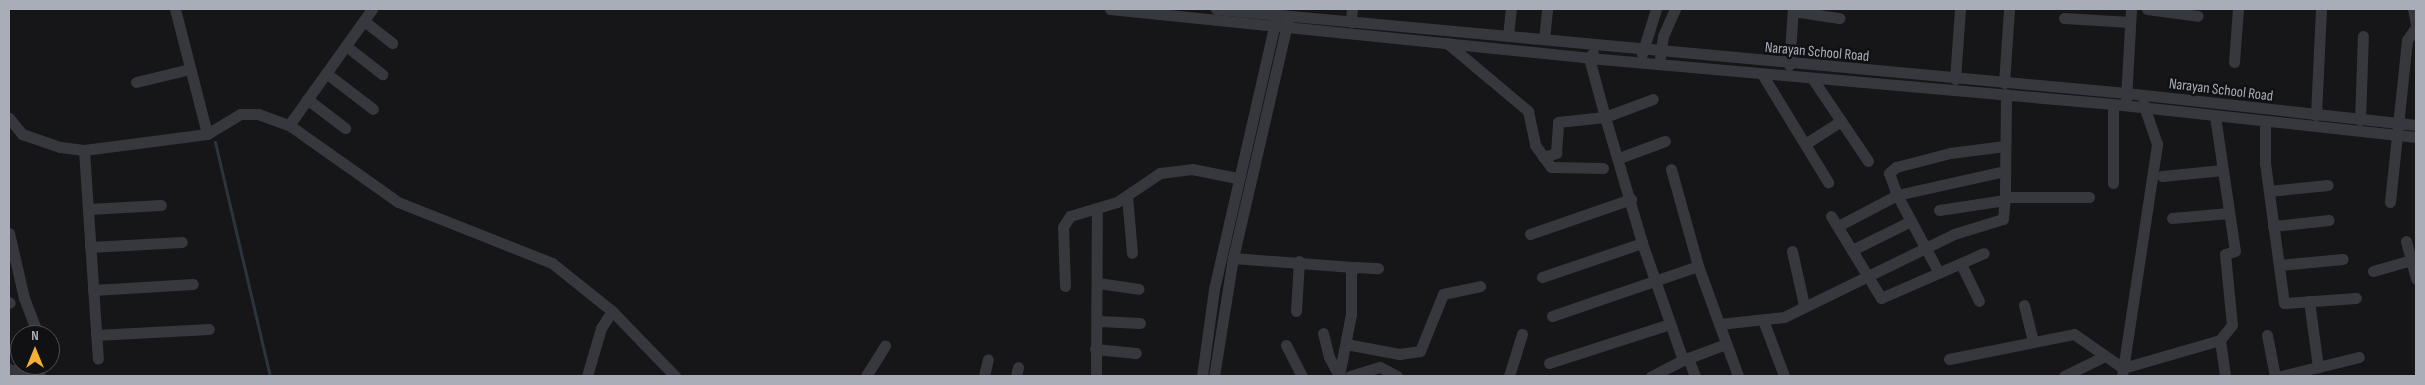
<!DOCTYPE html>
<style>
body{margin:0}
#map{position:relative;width:2425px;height:385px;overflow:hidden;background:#161618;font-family:"Sofia Sans Condensed",sans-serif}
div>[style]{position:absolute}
.stream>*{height:3px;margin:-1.5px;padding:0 1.5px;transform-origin:1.5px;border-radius:1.5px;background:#2c353c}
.minor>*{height:11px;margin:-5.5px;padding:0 5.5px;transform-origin:5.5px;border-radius:5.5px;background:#37383d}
span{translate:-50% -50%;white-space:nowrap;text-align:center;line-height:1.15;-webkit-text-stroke:5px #111113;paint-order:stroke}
.street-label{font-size:15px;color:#a8adb8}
.frame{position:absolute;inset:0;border:10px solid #a8adb8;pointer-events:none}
.north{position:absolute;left:10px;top:325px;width:50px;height:50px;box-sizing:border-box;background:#111113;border:1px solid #4d4f55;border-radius:50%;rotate:0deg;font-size:14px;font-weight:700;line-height:20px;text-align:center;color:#a8adb8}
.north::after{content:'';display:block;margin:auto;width:18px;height:22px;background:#f2b134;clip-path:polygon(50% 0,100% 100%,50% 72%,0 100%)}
</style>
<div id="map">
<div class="stream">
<i style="left:215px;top:142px;width:240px;rotate:76.8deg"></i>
</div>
<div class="minor">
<i style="left:175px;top:9px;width:129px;rotate:75.6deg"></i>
<i style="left:1110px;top:9px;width:481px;rotate:5.8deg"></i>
<i style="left:1589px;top:58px;width:526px;rotate:5.02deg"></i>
<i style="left:2113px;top:104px;width:305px;rotate:6.2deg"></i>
<i style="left:1216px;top:9px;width:914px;rotate:5.27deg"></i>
<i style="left:2126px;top:93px;width:292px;rotate:6.3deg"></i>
<i style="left:2147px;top:9px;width:51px;rotate:7.8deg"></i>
<i style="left:2413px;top:9px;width:16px;rotate:79deg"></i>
<i style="left:1793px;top:11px;width:47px;rotate:8.7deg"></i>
<i style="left:2064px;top:18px;width:66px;rotate:3.5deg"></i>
<i style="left:364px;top:21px;width:36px;rotate:38deg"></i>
<i style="left:1351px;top:22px;width:13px;rotate:-86deg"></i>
<i style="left:1508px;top:36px;width:27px;rotate:-84deg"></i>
<i style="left:1544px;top:39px;width:30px;rotate:-84deg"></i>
<i style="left:1447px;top:43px;width:106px;rotate:40deg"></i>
<i style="left:1528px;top:111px;width:35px;rotate:78deg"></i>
<i style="left:1535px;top:145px;width:27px;rotate:54deg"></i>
<i style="left:1551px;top:167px;width:52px;rotate:1.1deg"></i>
<i style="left:346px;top:46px;width:46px;rotate:37.9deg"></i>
<i style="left:1593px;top:53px;width:6px;rotate:129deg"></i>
<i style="left:1589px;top:58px;width:61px;rotate:74.8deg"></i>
<i style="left:1605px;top:117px;width:131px;rotate:73.6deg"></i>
<i style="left:1642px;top:243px;width:124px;rotate:70.7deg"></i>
<i style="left:1683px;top:360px;width:36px;rotate:153deg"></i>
<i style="left:1642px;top:54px;width:47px;rotate:-72.7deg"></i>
<i style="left:1660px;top:57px;width:21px;rotate:-82deg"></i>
<i style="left:1663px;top:36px;width:30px;rotate:-66deg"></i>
<i style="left:2234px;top:62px;width:53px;rotate:-85.7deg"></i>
<i style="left:1789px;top:65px;width:56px;rotate:-85.9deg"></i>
<i style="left:326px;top:73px;width:59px;rotate:37.5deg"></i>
<i style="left:1762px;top:74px;width:127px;rotate:58.6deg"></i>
<i style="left:1812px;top:78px;width:100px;rotate:56deg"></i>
<i style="left:1955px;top:79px;width:70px;rotate:-85.9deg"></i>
<i style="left:136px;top:82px;width:56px;rotate:-13.5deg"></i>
<i style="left:2004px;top:83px;width:74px;rotate:-86.1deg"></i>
<i style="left:2006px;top:94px;width:103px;rotate:90.6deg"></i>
<i style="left:2005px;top:197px;width:84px"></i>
<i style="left:307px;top:99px;width:48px;rotate:37.3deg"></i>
<i style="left:2126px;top:99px;width:90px;rotate:-86.8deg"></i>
<i style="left:2113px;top:104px;width:79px;rotate:90deg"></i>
<i style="left:2316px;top:115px;width:106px;rotate:-87.3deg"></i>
<i style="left:2215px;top:116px;width:136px;rotate:81.6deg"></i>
<i style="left:2235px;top:251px;width:10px;rotate:163deg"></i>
<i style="left:2225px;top:254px;width:71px;rotate:84.4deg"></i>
<i style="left:2232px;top:325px;width:19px;rotate:129deg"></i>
<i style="left:9px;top:118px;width:21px;rotate:51deg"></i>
<i style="left:22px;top:134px;width:40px;rotate:18.9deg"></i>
<i style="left:60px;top:147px;width:24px;rotate:7deg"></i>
<i style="left:84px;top:150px;width:124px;rotate:-7.4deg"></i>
<i style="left:207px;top:134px;width:39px;rotate:-31deg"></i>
<i style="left:240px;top:114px;width:18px"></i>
<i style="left:258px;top:114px;width:33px;rotate:20deg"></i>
<i style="left:289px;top:125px;width:133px;rotate:35.2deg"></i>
<i style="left:398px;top:202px;width:166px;rotate:21.6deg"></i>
<i style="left:552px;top:263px;width:77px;rotate:38.7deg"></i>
<i style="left:612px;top:311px;width:91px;rotate:45.9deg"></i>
<i style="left:2360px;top:120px;width:84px;rotate:-88deg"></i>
<i style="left:2265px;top:122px;width:41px;rotate:90deg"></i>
<i style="left:2265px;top:163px;width:141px;rotate:82.3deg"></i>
<i style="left:2284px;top:303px;width:72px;rotate:-4deg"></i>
<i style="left:289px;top:125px;width:143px;rotate:-54.4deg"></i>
<i style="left:1805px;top:144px;width:43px;rotate:-32.6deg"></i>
<i style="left:84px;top:150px;width:209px;rotate:86.2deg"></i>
<i style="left:1543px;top:157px;width:14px;rotate:-17deg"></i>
<i style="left:1556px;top:153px;width:31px;rotate:-86deg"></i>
<i style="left:1558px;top:122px;width:47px;rotate:-6.1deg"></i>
<i style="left:1605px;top:117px;width:51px;rotate:-20.6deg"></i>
<i style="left:1619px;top:158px;width:49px;rotate:-20.3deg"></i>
<i style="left:1671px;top:169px;width:101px;rotate:74.4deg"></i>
<i style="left:1698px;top:266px;width:117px;rotate:70deg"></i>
<i style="left:2162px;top:176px;width:61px;rotate:-5.6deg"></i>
<i style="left:2269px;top:191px;width:59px;rotate:-5.8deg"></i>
<i style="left:1127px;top:196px;width:57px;rotate:85deg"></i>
<i style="left:2390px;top:202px;width:163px;rotate:-84deg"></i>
<i style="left:2407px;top:40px;width:16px;rotate:-55deg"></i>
<i style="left:88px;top:209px;width:73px;rotate:-3.1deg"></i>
<i style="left:1939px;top:210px;width:67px;rotate:-8.6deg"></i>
<i style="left:1831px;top:216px;width:96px;rotate:58.6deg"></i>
<i style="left:1881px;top:298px;width:112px;rotate:-23.6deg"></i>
<i style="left:2172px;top:218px;width:57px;rotate:-5deg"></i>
<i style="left:1838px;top:226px;width:67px;rotate:-27.7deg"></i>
<i style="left:1897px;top:195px;width:111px;rotate:-12.5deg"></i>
<i style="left:2273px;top:226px;width:56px;rotate:-6.1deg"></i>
<i style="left:9px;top:233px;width:67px;rotate:77deg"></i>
<i style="left:24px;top:298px;width:40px;rotate:69deg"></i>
<i style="left:1530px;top:234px;width:107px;rotate:-19.1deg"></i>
<i style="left:2406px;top:241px;width:39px;rotate:75deg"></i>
<i style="left:90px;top:247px;width:92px;rotate:-3.1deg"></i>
<i style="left:1852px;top:250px;width:66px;rotate:-26.2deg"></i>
<i style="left:1792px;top:251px;width:55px;rotate:77.5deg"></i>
<i style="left:1233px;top:258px;width:120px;rotate:4.3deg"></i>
<i style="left:1961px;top:264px;width:41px;rotate:64.1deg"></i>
<i style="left:2279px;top:265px;width:64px;rotate:-5.4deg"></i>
<i style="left:2373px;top:271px;width:40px;rotate:-16deg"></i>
<i style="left:1939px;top:273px;width:89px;rotate:-118.3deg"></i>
<i style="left:1897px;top:195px;width:23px;rotate:-110deg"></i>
<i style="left:1889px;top:173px;width:9px;rotate:-41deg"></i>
<i style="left:1896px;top:167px;width:56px;rotate:-14.5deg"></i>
<i style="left:1950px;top:153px;width:55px;rotate:-7.3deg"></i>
<i style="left:1542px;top:277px;width:106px;rotate:-18.8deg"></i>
<i style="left:1098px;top:283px;width:41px;rotate:8.3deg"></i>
<i style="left:1065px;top:286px;width:59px;rotate:-91.9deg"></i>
<i style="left:1063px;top:227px;width:13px;rotate:-58deg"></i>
<i style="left:1070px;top:216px;width:49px;rotate:-16.6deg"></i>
<i style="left:1117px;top:202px;width:52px;rotate:-34deg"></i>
<i style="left:1160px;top:173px;width:32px;rotate:-7deg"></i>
<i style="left:1192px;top:169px;width:46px;rotate:11.3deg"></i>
<i style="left:93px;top:290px;width:100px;rotate:-3.4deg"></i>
<i style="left:2309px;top:301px;width:67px;rotate:82.2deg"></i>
<i style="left:9px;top:302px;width:1px;rotate:45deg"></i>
<i style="left:2024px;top:305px;width:38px;rotate:76deg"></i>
<i style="left:1296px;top:311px;width:50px;rotate:-86.6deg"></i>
<i style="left:1552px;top:316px;width:154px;rotate:-18.9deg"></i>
<i style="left:1763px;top:320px;width:60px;rotate:69.4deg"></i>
<i style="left:1099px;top:321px;width:41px;rotate:2.8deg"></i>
<i style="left:1719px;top:324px;width:65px;rotate:-6.1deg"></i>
<i style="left:1784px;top:317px;width:189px;rotate:-26deg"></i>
<i style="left:1954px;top:234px;width:51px;rotate:-17deg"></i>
<i style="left:2003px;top:219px;width:22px;rotate:-85deg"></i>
<i style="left:1323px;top:333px;width:25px;rotate:76deg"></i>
<i style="left:1329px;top:357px;width:21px;rotate:62deg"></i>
<i style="left:96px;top:335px;width:113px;rotate:-3deg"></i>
<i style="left:2267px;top:335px;width:42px;rotate:79deg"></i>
<i style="left:1346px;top:344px;width:54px;rotate:10.7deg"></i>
<i style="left:1399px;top:354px;width:21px;rotate:-8deg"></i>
<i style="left:1420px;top:351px;width:61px;rotate:-68deg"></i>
<i style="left:1443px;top:294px;width:38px;rotate:-12deg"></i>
<i style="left:1286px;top:345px;width:35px;rotate:63deg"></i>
<i style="left:1095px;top:349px;width:41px;rotate:5.6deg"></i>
<i style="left:1688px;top:358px;width:19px;rotate:69deg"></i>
<i style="left:1949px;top:359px;width:127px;rotate:-11.3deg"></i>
<i style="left:2074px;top:334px;width:60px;rotate:34.8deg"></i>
<i style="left:2123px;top:368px;width:101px;rotate:-16.1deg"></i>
<i style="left:2220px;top:340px;width:36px;rotate:82deg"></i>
<i style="left:1683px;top:360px;width:46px;rotate:-20.4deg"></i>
<i style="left:1549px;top:363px;width:127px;rotate:-17.9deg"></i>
<i style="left:9px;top:369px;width:32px;rotate:13deg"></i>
<i style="left:587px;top:376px;width:50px;rotate:-73.7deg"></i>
<i style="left:601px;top:328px;width:20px;rotate:-57deg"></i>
<i style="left:866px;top:376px;width:36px;rotate:-58deg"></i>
<i style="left:984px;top:376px;width:17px;rotate:-77deg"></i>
<i style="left:1016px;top:376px;width:9px;rotate:-77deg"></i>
<i style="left:1096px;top:376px;width:168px;rotate:-89.7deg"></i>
<i style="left:1202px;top:376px;width:88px;rotate:-82.1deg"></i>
<i style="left:1214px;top:289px;width:278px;rotate:-77.1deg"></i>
<i style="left:1214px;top:376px;width:120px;rotate:-80.9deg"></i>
<i style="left:1233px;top:258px;width:244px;rotate:-77deg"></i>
<i style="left:1339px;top:376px;width:63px;rotate:-79deg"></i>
<i style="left:1351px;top:314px;width:43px;rotate:-90deg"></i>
<i style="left:1351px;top:271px;width:6px;rotate:-39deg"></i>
<i style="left:1356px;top:267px;width:22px;rotate:3deg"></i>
<i style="left:1350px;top:376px;width:31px;rotate:-17deg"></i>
<i style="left:1380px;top:367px;width:19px;rotate:28deg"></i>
<i style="left:1509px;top:376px;width:44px;rotate:-72.8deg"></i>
<i style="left:2064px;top:376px;width:43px;rotate:-26deg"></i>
<i style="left:2122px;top:376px;width:235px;rotate:-81.4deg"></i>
<i style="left:2157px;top:144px;width:43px;rotate:-108.9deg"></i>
<i style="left:2281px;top:376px;width:80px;rotate:-13.7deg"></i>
</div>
<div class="street-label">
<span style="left:1817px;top:52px;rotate:5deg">Narayan School Road</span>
<span style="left:2221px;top:90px;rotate:7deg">Narayan School Road</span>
</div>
<div class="frame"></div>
<div class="north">N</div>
</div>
